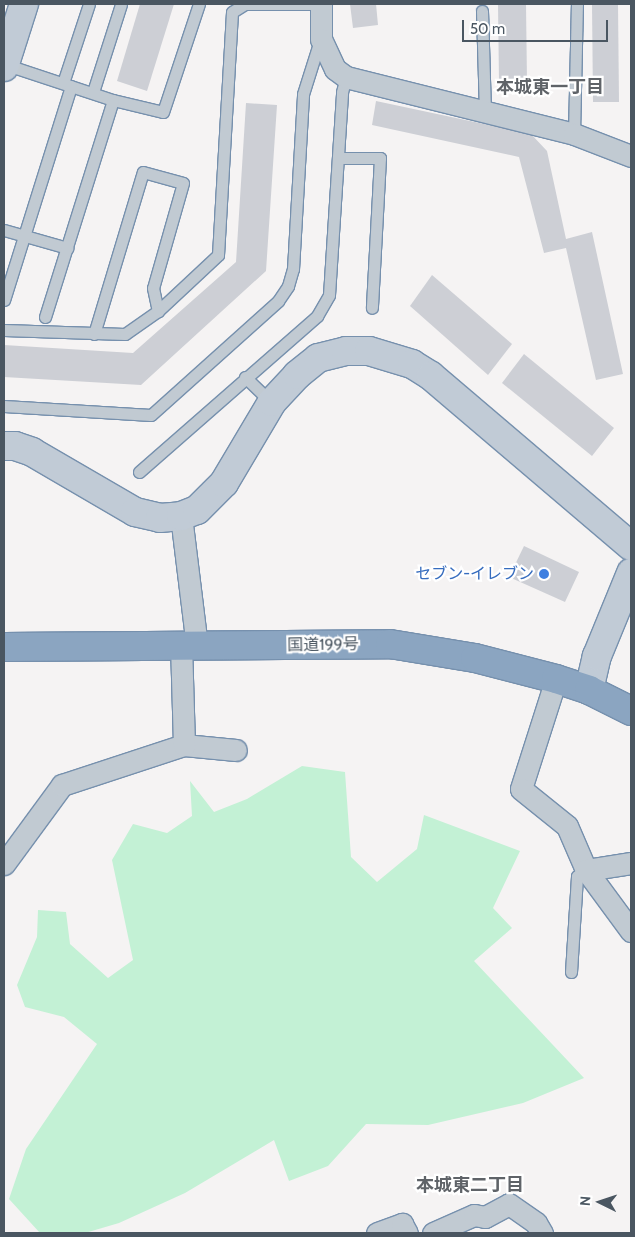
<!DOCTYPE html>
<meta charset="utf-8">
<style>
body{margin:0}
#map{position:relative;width:635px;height:1237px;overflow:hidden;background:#f5f3f3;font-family:Cabin,"Noto Sans JP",sans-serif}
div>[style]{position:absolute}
.green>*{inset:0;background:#c3f1d5}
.building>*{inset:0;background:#cdcfd5}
.roads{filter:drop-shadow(1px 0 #7690ad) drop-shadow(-1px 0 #7690ad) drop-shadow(0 1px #7690ad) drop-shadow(0 -1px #7690ad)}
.lane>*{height:11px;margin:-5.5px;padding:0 5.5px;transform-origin:5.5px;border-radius:5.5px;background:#c1cad2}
.street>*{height:21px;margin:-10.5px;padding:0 10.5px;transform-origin:10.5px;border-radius:10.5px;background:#c1cad2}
.secondary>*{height:28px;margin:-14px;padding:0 14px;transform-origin:14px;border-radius:14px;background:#c1cbd6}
.highway>*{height:28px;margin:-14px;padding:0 14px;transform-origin:14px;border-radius:14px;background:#8ba5c1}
.dots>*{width:14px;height:14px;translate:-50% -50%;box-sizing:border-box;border:2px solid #fff;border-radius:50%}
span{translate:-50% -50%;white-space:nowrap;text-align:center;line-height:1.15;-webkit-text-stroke:4.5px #fff;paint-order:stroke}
.shop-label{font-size:16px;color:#366cbe}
.right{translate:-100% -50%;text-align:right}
.street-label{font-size:16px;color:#4a5661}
.neighbourhood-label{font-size:18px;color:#5f6368;font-weight:700}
.frame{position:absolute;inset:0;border:5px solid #4a5661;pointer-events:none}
.north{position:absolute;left:575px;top:1177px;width:50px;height:50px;-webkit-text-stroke:4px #fff;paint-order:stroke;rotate:274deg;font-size:14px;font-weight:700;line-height:20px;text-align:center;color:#4a5661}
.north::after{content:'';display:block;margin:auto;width:18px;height:22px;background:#4a5661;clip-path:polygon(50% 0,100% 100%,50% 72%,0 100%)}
.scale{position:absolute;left:462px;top:20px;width:146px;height:22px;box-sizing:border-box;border:2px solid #4a5661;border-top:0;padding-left:6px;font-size:15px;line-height:18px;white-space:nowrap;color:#4a5661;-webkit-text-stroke:4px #fff;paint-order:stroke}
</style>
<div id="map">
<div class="green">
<i style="clip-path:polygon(302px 766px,345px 772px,351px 857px,377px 882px,417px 849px,424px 815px,520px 851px,493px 908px,512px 928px,474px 961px,584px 1078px,523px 1103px,428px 1125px,366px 1124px,328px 1166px,289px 1181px,274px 1140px,185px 1193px,119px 1223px,85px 1233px,40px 1233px,9px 1199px,26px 1149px,97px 1044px,64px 1017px,25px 1007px,17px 985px,37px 937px,38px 910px,66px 912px,70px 944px,108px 978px,133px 960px,112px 860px,133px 824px,167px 833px,192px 816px,190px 781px,214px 812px,247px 799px)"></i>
</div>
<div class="building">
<i style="clip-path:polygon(140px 4px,174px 4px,147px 91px,117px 81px)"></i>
<i style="clip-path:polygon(350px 4px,376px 4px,378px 25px,353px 28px)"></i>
<i style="clip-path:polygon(498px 4px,526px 4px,527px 83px,499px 83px)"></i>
<i style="clip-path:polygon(592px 4px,618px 4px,619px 102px,593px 102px)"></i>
<i style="clip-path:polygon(376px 101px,531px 134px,547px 151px,566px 239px,592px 232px,623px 374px,596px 380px,566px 248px,544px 253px,519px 157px,372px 125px)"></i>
<i style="clip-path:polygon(246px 103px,277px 105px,266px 271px,141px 385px,4px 377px,4px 345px,133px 353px,236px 262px)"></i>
<i style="clip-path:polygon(432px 275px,512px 344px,488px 375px,410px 306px)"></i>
<i style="clip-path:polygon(524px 354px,614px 428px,592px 456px,502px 383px)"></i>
<i style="clip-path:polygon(524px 546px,579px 572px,565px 602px,509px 577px)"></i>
</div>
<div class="roads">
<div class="lane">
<i style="left:482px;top:11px;width:101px;rotate:88.3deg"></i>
<i style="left:4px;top:64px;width:115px;rotate:18.3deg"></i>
<i style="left:113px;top:100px;width:51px;rotate:13.5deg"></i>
<i style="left:163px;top:112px;width:114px;rotate:-71.6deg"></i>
<i style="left:63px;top:83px;width:83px;rotate:-71.8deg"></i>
<i style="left:93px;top:92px;width:92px;rotate:-72.3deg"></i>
<i style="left:574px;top:134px;width:130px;rotate:-88.7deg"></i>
<i style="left:339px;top:158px;width:41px"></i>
<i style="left:380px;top:158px;width:150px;rotate:93.1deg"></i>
<i style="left:4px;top:230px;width:66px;rotate:15.9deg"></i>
<i style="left:4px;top:300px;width:224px;rotate:-72.6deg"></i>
<i style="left:45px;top:317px;width:227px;rotate:-72.6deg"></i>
<i style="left:4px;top:330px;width:121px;rotate:1.9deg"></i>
<i style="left:125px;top:334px;width:40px;rotate:-34.9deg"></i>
<i style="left:158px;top:311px;width:82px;rotate:-43deg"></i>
<i style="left:218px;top:255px;width:243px;rotate:-86.7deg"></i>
<i style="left:232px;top:12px;width:15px;rotate:-32deg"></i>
<i style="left:245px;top:4px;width:76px"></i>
<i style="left:94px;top:334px;width:169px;rotate:-73.2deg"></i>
<i style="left:143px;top:172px;width:41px;rotate:15.4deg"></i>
<i style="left:183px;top:183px;width:109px;rotate:105.9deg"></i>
<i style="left:153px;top:288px;width:24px;rotate:78deg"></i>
<i style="left:245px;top:377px;width:36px;rotate:44deg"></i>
<i style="left:4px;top:406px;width:147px;rotate:3.5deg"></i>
<i style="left:151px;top:415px;width:171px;rotate:-41.9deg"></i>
<i style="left:278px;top:301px;width:18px;rotate:-56deg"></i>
<i style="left:288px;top:286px;width:18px;rotate:-74deg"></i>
<i style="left:293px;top:269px;width:175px;rotate:-86.7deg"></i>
<i style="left:303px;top:94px;width:57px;rotate:-72.5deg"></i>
<i style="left:139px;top:472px;width:237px;rotate:-41.2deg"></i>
<i style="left:317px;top:316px;width:24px;rotate:-60deg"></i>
<i style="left:329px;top:295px;width:203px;rotate:-86.3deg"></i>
<i style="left:342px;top:92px;width:16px;rotate:-75deg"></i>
<i style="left:571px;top:972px;width:96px;rotate:-86.4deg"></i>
<i style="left:577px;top:876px;width:11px;rotate:-34deg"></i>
</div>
<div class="street">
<i style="left:321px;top:4px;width:35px;rotate:90deg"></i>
<i style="left:321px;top:39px;width:33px;rotate:65deg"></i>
<i style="left:335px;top:69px;width:14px;rotate:36deg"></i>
<i style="left:346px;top:77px;width:235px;rotate:14deg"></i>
<i style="left:574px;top:134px;width:61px;rotate:21.1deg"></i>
<i style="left:181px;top:516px;width:132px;rotate:83deg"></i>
<i style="left:556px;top:679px;width:115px;rotate:107.7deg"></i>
<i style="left:521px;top:789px;width:59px;rotate:38.8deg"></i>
<i style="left:567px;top:826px;width:48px;rotate:66.6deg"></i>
<i style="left:184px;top:745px;width:52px;rotate:5.5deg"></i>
<i style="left:631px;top:863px;width:46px;rotate:171.2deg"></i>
<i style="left:586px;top:870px;width:76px;rotate:53.6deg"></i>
<i style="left:4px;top:864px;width:98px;rotate:-53.7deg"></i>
<i style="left:62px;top:785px;width:128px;rotate:-18.2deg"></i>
<i style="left:184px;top:745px;width:99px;rotate:-91.7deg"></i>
<i style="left:377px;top:1233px;width:27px;rotate:-20deg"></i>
<i style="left:402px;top:1224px;width:10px;rotate:61deg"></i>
<i style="left:433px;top:1233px;width:45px;rotate:-23.7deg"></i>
<i style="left:474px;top:1215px;width:11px;rotate:10deg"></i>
<i style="left:485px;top:1217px;width:27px;rotate:-28deg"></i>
<i style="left:509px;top:1204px;width:33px;rotate:35deg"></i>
<i style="left:536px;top:1223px;width:12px;rotate:59deg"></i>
</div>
<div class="secondary">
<i style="left:4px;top:67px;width:66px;rotate:-72.4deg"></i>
<i style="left:4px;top:446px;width:11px"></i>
<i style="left:15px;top:446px;width:18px;rotate:19deg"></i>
<i style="left:32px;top:452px;width:119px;rotate:30.2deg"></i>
<i style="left:135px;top:512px;width:26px;rotate:13deg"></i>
<i style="left:160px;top:518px;width:21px;rotate:-5deg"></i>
<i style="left:181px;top:516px;width:17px;rotate:-21deg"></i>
<i style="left:197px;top:510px;width:38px;rotate:-45deg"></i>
<i style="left:224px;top:483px;width:94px;rotate:-59.3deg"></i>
<i style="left:272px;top:402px;width:37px;rotate:-47deg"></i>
<i style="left:297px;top:375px;width:27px;rotate:-39deg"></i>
<i style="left:318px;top:358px;width:29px;rotate:-14deg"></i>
<i style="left:346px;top:351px;width:23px"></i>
<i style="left:369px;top:351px;width:45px;rotate:16.8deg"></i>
<i style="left:412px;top:364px;width:22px;rotate:32deg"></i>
<i style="left:431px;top:376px;width:262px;rotate:40.4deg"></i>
<i style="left:589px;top:690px;width:35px;rotate:-77deg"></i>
<i style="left:597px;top:656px;width:90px;rotate:-67.7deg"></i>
</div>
<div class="highway">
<i style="left:4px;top:647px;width:386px;rotate:-0.4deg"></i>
<i style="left:390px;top:644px;width:86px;rotate:9.4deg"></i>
<i style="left:475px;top:658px;width:84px;rotate:14.5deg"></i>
<i style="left:556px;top:679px;width:35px;rotate:18deg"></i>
<i style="left:589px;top:690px;width:47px;rotate:26.6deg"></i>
</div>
</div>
<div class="dots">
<i style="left:544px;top:574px;background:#3f7fe0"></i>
</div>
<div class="shop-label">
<span class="right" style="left:534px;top:574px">セブン-イレブン</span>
</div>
<div class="street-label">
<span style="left:323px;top:645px;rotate:-1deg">国道199号</span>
</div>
<div class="neighbourhood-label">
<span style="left:550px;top:87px">本城東一丁目</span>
<span style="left:470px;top:1185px">本城東二丁目</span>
</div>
<div class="frame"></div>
<div class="north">N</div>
<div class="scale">50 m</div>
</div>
